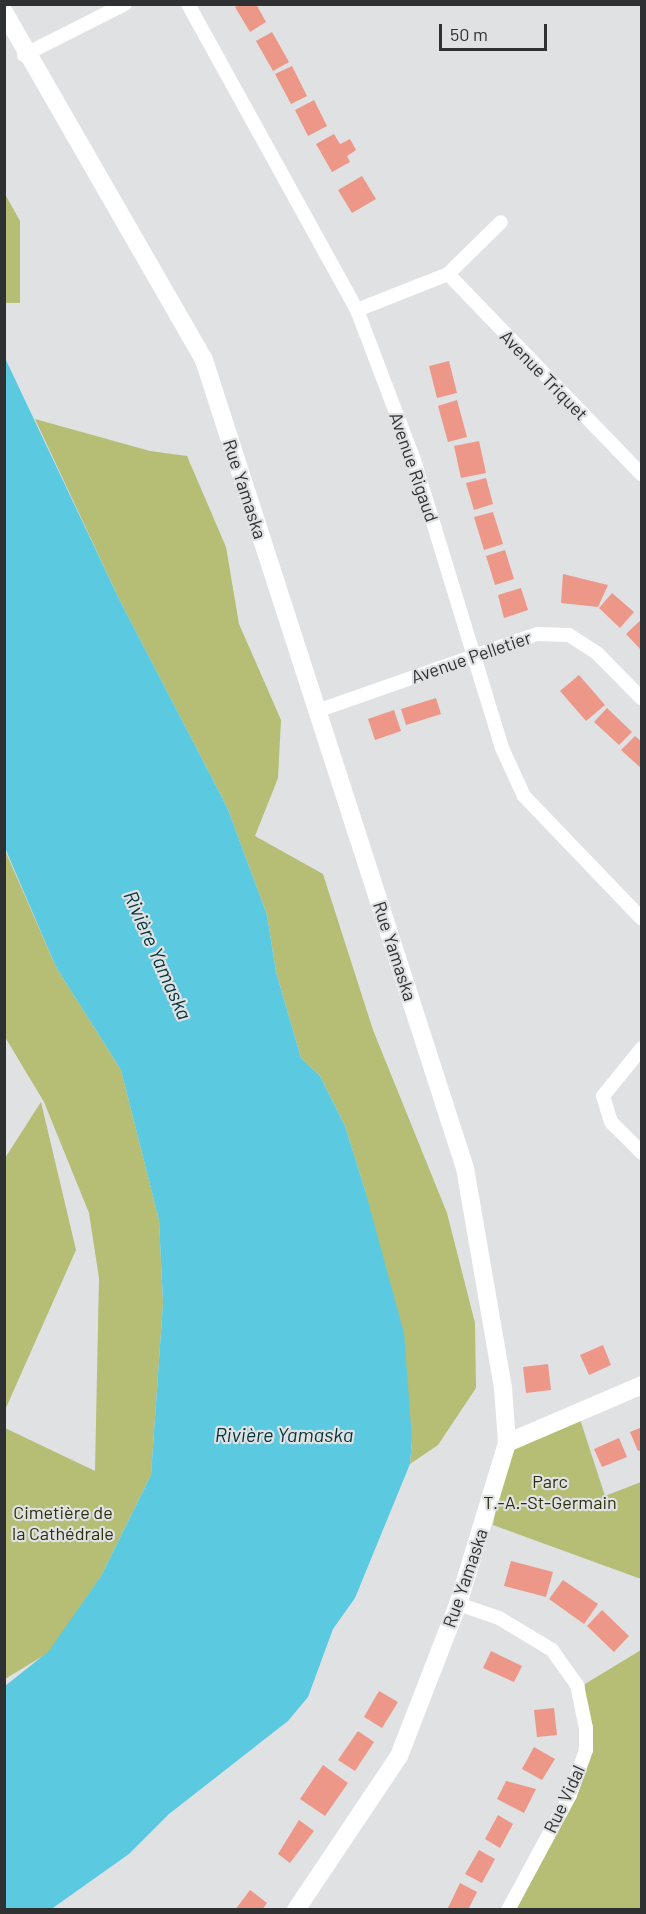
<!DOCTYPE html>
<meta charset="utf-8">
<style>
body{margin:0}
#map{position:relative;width:646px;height:1914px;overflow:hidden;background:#e0e1e3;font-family:Barlow,sans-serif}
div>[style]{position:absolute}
.green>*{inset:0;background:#b6bd74}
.water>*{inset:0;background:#5bcae1}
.building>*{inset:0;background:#ec9787}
.minor>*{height:14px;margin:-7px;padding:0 7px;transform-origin:7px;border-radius:7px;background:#fff}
.tertiary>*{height:18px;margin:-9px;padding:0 9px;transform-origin:9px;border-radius:9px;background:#fff}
span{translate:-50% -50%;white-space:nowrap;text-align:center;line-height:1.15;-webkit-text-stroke:4.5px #e0e1e3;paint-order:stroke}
.street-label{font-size:18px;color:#2f3031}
.park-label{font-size:18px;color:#2c2f0b}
.water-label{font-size:20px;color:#00343d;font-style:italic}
.frame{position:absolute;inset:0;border:6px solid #2f3031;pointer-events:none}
.scale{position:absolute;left:439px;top:24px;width:108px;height:27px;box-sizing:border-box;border:3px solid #2f3031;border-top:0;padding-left:8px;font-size:18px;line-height:21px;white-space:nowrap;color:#2f3031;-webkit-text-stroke:4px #e0e1e3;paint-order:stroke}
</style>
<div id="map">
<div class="green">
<i style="clip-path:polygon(5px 194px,20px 221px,20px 303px,5px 303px)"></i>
<i style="clip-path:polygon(35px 419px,150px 451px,187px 456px,226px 547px,239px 624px,281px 720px,278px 778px,255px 836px,323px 874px,373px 1030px,447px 1213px,475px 1323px,476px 1388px,438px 1445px,410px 1464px,412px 1440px,365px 1190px,345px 1126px,320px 1076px,301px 1058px,276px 972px,267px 915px,227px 807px,120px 601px)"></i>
<i style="clip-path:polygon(4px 848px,56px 967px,121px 1070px,159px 1220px,163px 1303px,151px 1475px,101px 1576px,51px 1651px,5px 1679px,5px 1428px,95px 1471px,99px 1278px,89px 1213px,44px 1102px,5px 1037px)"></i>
<i style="clip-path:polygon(41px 1102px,76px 1250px,5px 1410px,5px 1158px)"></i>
<i style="clip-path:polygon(578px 1413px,605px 1496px,641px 1482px,641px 1579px,493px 1525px,507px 1443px)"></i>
<i style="clip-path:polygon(641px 1650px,641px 1909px,511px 1910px,585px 1770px,585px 1684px)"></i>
</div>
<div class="water">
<i style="clip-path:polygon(5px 358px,120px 601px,227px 807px,267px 915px,276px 972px,301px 1058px,320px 1076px,345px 1126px,365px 1190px,404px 1333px,412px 1440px,410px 1464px,355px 1598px,333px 1629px,308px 1697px,288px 1721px,169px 1814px,129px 1854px,50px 1910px,5px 1909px,5px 1686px,49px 1651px,101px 1576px,151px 1475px,163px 1303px,159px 1220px,121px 1070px,56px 967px,5px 848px)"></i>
</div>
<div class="building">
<i style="clip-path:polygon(240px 4px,256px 4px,266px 22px,250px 32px,235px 7px)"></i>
<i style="clip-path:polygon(272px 32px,289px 62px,273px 71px,256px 41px)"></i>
<i style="clip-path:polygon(292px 66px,307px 96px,291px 104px,275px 74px)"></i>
<i style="clip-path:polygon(314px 100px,327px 126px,308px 136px,295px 110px)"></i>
<i style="clip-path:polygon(334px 134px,340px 144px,350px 139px,356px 150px,347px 156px,350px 162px,332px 172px,316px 144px)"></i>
<i style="clip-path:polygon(362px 176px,376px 199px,352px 213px,338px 190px)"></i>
<i style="clip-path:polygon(449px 361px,457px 393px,437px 398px,429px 366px)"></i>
<i style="clip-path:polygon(457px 400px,467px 437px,448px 442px,438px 406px)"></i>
<i style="clip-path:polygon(479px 441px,486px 473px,461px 478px,454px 446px)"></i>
<i style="clip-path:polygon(486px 478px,493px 504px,474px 510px,466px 483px)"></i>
<i style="clip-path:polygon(493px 512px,503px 544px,484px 550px,474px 517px)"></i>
<i style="clip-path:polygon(505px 550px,514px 579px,495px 585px,486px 556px)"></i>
<i style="clip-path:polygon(563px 574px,608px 585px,598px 607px,561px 603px)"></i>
<i style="clip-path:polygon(521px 588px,528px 610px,504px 618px,498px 595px)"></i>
<i style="clip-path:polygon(612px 593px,634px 612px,620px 628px,599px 608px)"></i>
<i style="clip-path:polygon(642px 619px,642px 651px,626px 634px)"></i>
<i style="clip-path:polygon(579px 675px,605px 705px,586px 721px,560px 691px)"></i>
<i style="clip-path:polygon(436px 698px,441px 714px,406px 725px,401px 709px)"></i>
<i style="clip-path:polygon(607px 708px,632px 732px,619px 745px,594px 722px)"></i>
<i style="clip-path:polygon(394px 710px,401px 731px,375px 740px,368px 719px)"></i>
<i style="clip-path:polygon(635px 736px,642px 742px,642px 769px,621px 750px)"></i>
<i style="clip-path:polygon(603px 1345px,611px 1365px,589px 1375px,580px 1355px)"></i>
<i style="clip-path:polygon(548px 1364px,551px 1390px,526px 1393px,523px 1367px)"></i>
<i style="clip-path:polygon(642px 1427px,642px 1450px,638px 1451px,630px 1432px)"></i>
<i style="clip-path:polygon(619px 1438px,627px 1457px,602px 1467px,594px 1449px)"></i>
<i style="clip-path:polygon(511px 1561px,553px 1572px,546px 1597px,504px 1586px)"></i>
<i style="clip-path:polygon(563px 1580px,598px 1604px,584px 1624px,549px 1599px)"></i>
<i style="clip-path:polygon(602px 1610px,629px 1636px,614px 1652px,587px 1626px)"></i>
<i style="clip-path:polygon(491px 1651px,522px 1666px,514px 1682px,483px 1668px)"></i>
<i style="clip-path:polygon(379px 1691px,398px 1702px,382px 1728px,364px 1717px)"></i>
<i style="clip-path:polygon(554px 1708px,557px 1735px,537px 1737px,534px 1710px)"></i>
<i style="clip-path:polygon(358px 1731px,374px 1742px,355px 1771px,338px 1760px)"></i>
<i style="clip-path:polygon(534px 1747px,555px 1759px,542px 1780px,522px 1769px)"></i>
<i style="clip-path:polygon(323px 1765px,348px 1783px,325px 1816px,300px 1799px)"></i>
<i style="clip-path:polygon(506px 1781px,536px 1789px,524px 1813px,497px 1799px)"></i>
<i style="clip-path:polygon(498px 1815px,513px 1824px,500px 1848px,485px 1839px)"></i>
<i style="clip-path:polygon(299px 1820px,314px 1831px,290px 1863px,278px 1854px)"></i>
<i style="clip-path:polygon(479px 1850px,495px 1859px,482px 1883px,465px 1874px)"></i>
<i style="clip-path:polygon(460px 1883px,477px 1892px,468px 1910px,447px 1910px)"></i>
<i style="clip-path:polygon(250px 1890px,267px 1903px,262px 1910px,235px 1910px)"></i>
</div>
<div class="minor">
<i style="left:188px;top:4px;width:350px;rotate:61.1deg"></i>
<i style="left:357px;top:310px;width:160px;rotate:69.2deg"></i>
<i style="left:414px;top:460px;width:301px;rotate:73deg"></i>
<i style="left:502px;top:748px;width:53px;rotate:65.4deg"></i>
<i style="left:524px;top:796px;width:170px;rotate:46.2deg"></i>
<i style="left:24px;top:55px;width:113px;rotate:-26.8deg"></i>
<i style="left:448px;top:274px;width:279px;rotate:46deg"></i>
<i style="left:357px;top:310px;width:98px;rotate:-21.6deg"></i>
<i style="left:448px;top:274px;width:74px;rotate:-44.5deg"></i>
<i style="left:317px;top:711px;width:233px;rotate:-19.3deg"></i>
<i style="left:537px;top:634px;width:32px;rotate:2deg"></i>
<i style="left:569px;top:635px;width:33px;rotate:33deg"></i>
<i style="left:597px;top:653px;width:64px;rotate:45.6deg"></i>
<i style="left:642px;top:1048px;width:62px;rotate:129.1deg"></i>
<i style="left:603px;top:1096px;width:27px;rotate:73deg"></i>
<i style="left:611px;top:1122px;width:44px;rotate:45deg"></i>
<i style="left:458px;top:1604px;width:43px;rotate:18.9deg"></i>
<i style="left:499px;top:1618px;width:62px;rotate:31.1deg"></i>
<i style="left:552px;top:1650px;width:43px;rotate:54.5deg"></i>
<i style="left:577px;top:1685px;width:44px;rotate:78.2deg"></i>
<i style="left:586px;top:1728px;width:22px;rotate:90deg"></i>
<i style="left:586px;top:1750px;width:48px;rotate:109.6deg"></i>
<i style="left:570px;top:1795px;width:131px;rotate:118.3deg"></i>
</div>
<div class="tertiary">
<i style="left:4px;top:12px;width:401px;rotate:60.1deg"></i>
<i style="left:204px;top:360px;width:849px;rotate:72.1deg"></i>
<i style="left:465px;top:1168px;width:223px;rotate:80.2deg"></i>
<i style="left:503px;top:1388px;width:55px;rotate:85.8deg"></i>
<i style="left:507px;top:1443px;width:168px;rotate:106.9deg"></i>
<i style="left:458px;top:1604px;width:163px;rotate:111.2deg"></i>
<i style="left:399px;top:1756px;width:185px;rotate:123.8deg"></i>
<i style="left:507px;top:1443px;width:147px;rotate:-23.2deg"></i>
</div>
<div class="street-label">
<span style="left:544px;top:375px;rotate:46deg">Avenue Triquet</span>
<span style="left:414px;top:467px;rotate:71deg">Avenue Rigaud</span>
<span style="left:245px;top:489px;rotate:72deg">Rue Yamaska</span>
<span style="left:471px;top:657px;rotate:-19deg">Avenue Pelletier</span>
<span style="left:395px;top:951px;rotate:72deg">Rue Yamaska</span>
<span style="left:465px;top:1578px;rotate:-71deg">Rue Yamaska</span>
<span style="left:564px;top:1799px;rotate:-65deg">Rue Vidal</span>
</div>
<div class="park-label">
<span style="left:550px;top:1492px">Parc<br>T.-A.-St-Germain</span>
<span style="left:63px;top:1523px">Cimetière de<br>la Cathédrale</span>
</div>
<div class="water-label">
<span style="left:158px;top:955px;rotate:66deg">Rivière Yamaska</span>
<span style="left:284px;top:1434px">Rivière Yamaska</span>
</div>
<div class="frame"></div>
<div class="scale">50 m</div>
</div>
